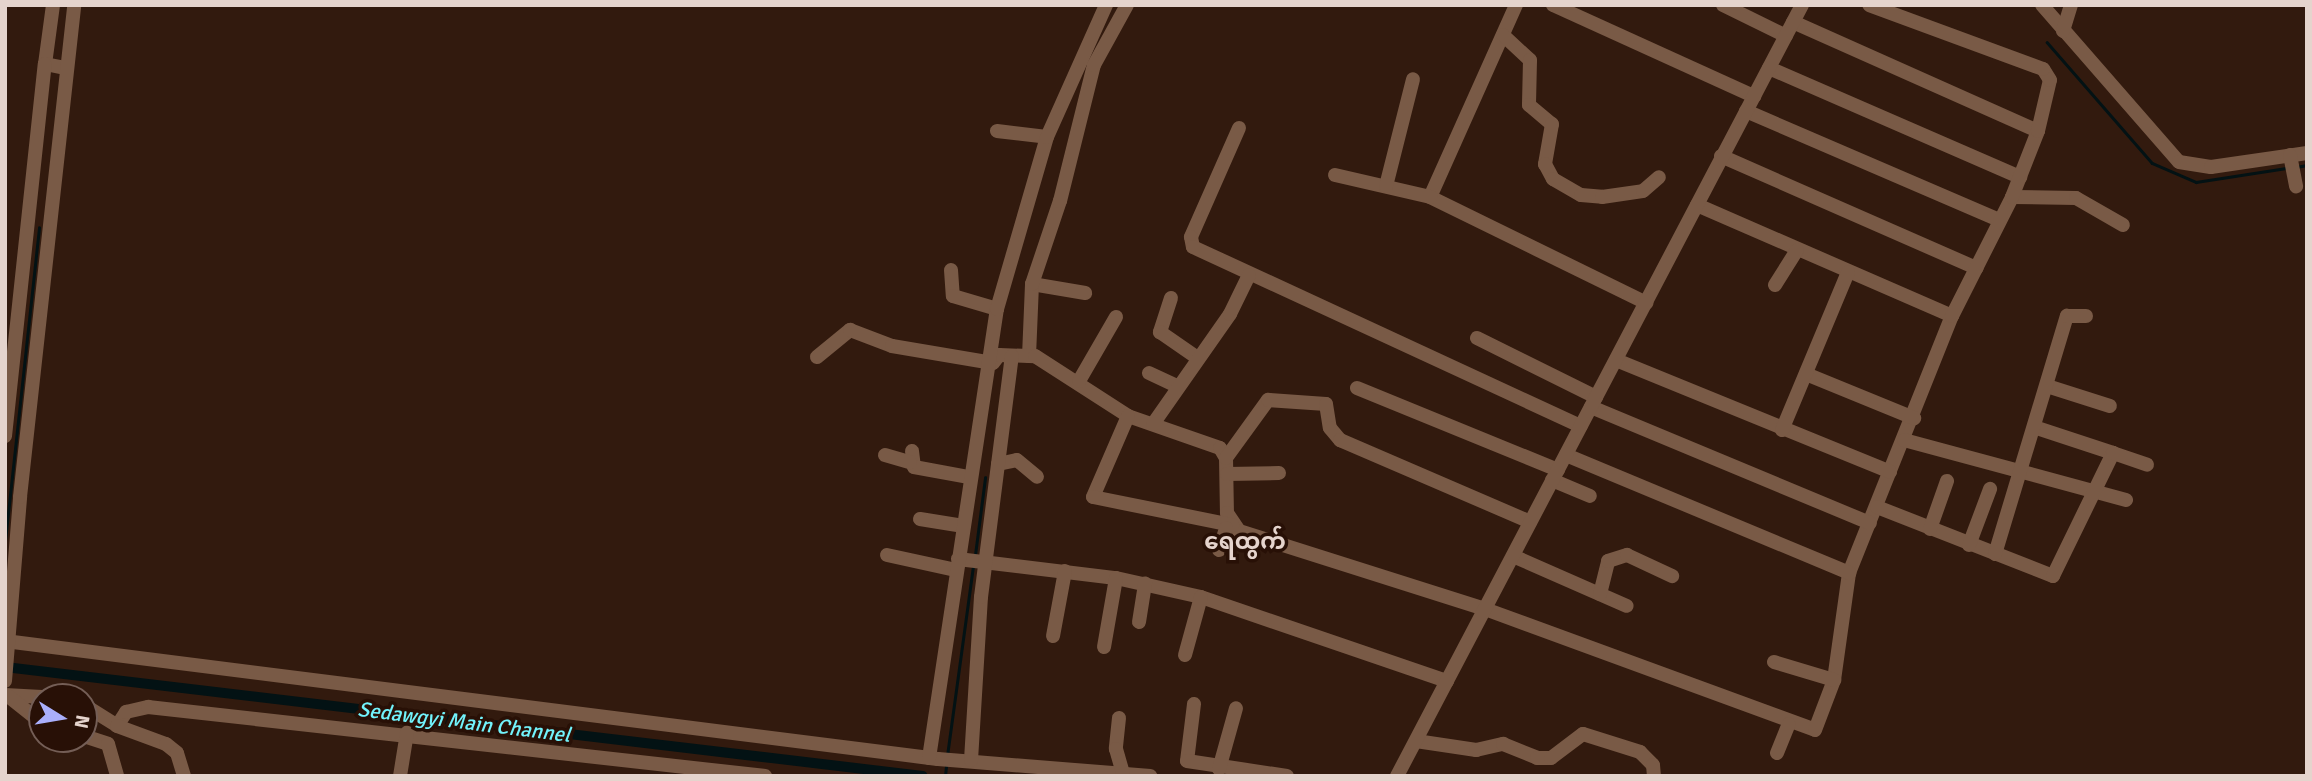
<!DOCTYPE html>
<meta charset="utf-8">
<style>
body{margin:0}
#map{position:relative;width:2312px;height:781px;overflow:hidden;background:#321a0e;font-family:Signika,"Noto Sans Myanmar",sans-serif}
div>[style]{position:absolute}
.stream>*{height:2.5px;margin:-1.25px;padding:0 1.25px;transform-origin:1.25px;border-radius:1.25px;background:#031214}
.canal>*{height:10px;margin:-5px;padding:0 5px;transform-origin:5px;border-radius:5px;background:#031214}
.minor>*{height:14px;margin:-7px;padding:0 7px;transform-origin:7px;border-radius:7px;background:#795a46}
span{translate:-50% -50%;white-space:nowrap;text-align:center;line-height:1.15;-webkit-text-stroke:7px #281006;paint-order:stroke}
.water-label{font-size:21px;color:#72f3fc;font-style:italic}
.quarter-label{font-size:23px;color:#e5d4cd;font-weight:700}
.frame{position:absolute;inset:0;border:7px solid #e5d4cd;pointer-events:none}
.north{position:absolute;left:28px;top:683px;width:70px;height:70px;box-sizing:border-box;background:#281006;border:2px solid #745e56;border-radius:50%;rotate:101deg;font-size:19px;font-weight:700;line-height:28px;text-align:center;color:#e5d4cd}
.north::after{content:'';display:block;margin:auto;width:24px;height:32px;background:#aaaffb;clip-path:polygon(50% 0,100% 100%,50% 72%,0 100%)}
</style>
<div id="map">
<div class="stream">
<i style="left:2047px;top:42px;width:160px;rotate:49deg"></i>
<i style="left:2152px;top:163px;width:48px;rotate:23.4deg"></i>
<i style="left:2196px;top:182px;width:91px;rotate:-8.8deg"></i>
<i style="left:2296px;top:167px;width:11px;rotate:-10deg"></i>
<i style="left:5px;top:541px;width:315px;rotate:-83.8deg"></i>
<i style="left:975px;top:555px;width:78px;rotate:-82.6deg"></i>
<i style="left:947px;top:756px;width:193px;rotate:-82.2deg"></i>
<i style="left:945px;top:776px;width:10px;rotate:-84deg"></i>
</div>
<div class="canal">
<i style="left:5px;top:667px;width:924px;rotate:6.77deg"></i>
</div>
<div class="minor">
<i style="left:53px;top:5px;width:60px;rotate:97.7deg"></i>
<i style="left:45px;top:64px;width:20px;rotate:11deg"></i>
<i style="left:1516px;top:5px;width:210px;rotate:114.1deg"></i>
<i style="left:1430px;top:197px;width:241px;rotate:26.1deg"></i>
<i style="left:1553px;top:5px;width:221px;rotate:24.4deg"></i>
<i style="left:1723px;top:5px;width:70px;rotate:26.2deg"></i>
<i style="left:2042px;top:5px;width:208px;rotate:48.9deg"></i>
<i style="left:2179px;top:162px;width:32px;rotate:9deg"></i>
<i style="left:2211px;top:167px;width:97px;rotate:-8.3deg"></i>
<i style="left:1793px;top:22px;width:268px;rotate:24deg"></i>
<i style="left:2063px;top:31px;width:27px;rotate:-73deg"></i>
<i style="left:1503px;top:35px;width:37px;rotate:43deg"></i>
<i style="left:1530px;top:60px;width:45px;rotate:91.3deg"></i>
<i style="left:1529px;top:105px;width:30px;rotate:40deg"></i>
<i style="left:1552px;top:124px;width:41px;rotate:99.9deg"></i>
<i style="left:1545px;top:164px;width:17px;rotate:62deg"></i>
<i style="left:1553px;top:179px;width:32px;rotate:30deg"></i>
<i style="left:1581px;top:195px;width:21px;rotate:5deg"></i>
<i style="left:1602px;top:197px;width:41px;rotate:-8.3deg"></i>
<i style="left:1643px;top:191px;width:21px;rotate:-41deg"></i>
<i style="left:1769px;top:68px;width:274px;rotate:23.5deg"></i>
<i style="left:1746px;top:111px;width:275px;rotate:23.3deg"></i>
<i style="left:1239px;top:128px;width:119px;rotate:113.8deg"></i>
<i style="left:1191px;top:237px;width:10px;rotate:79deg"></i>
<i style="left:1193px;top:247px;width:427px;rotate:24.8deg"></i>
<i style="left:997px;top:131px;width:50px;rotate:6.8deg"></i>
<i style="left:2290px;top:155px;width:32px;rotate:79deg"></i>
<i style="left:1721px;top:156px;width:279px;rotate:23.7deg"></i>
<i style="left:1335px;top:175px;width:98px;rotate:13deg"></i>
<i style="left:1386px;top:186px;width:110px;rotate:-75.8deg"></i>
<i style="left:2012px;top:197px;width:64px;rotate:0.9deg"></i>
<i style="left:2076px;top:198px;width:54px;rotate:29.9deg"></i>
<i style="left:1697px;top:205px;width:278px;rotate:23.5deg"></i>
<i style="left:951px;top:270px;width:26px;rotate:86deg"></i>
<i style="left:953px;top:296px;width:46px;rotate:16.5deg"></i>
<i style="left:1032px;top:284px;width:54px;rotate:9.6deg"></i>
<i style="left:1775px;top:285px;width:41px;rotate:-57.8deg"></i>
<i style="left:1171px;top:298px;width:36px;rotate:108deg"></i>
<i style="left:1160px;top:332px;width:44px;rotate:34.8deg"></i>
<i style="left:1477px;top:338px;width:133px;rotate:26.4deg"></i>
<i style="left:1029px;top:356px;width:72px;rotate:-87.6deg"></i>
<i style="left:1032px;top:284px;width:88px;rotate:-71.4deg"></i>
<i style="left:1060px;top:201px;width:140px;rotate:-76deg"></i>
<i style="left:1094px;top:65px;width:68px;rotate:-61.2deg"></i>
<i style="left:817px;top:357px;width:43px;rotate:-39.3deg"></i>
<i style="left:850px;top:330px;width:45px;rotate:20.9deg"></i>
<i style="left:892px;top:346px;width:102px;rotate:9.6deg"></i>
<i style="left:993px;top:363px;width:10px;rotate:-53deg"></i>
<i style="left:999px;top:355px;width:36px;rotate:2deg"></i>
<i style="left:1035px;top:356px;width:111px;rotate:32.8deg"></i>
<i style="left:1128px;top:416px;width:97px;rotate:19.2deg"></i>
<i style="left:1220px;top:448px;width:12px;rotate:59deg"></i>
<i style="left:1226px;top:458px;width:55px;rotate:89deg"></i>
<i style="left:1227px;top:513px;width:22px;rotate:56deg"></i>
<i style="left:1239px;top:531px;width:258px;rotate:17.6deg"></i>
<i style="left:1485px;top:609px;width:351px;rotate:20.1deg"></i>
<i style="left:1815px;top:730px;width:53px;rotate:-69.2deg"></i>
<i style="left:1834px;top:680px;width:108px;rotate:-82deg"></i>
<i style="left:1849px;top:573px;width:277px;rotate:-68.2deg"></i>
<i style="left:1952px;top:316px;width:133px;rotate:-63.2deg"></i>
<i style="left:2012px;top:197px;width:71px;rotate:-68.5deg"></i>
<i style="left:2038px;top:131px;width:52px;rotate:-76.8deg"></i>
<i style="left:2050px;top:80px;width:13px;rotate:-122deg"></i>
<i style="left:2043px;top:69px;width:185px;rotate:-159.8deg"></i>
<i style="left:1616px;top:360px;width:296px;rotate:22.2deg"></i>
<i style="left:1149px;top:373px;width:31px;rotate:25deg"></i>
<i style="left:1806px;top:374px;width:117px;rotate:22.2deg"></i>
<i style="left:1079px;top:381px;width:74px;rotate:-60deg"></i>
<i style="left:2047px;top:386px;width:66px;rotate:17.6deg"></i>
<i style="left:1357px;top:388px;width:217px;rotate:22.2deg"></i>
<i style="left:1591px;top:407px;width:302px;rotate:22.6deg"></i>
<i style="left:1128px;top:416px;width:88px;rotate:113.4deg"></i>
<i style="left:1093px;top:497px;width:142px;rotate:11.4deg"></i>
<i style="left:1153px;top:424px;width:134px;rotate:-55deg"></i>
<i style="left:1230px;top:314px;width:43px;rotate:-64deg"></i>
<i style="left:2037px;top:428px;width:80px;rotate:18.2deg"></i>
<i style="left:1782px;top:430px;width:171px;rotate:-67.3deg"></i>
<i style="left:5px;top:436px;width:374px;rotate:-83.9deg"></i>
<i style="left:1904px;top:440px;width:230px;rotate:15.1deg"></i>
<i style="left:912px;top:451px;width:16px;rotate:83deg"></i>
<i style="left:914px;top:467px;width:56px;rotate:10.3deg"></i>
<i style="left:885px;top:455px;width:26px;rotate:16deg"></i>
<i style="left:1566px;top:455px;width:307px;rotate:22.6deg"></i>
<i style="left:1226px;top:458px;width:72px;rotate:-54.1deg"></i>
<i style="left:1268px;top:400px;width:58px;rotate:3.9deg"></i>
<i style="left:1326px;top:404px;width:24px;rotate:81deg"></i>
<i style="left:1330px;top:428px;width:16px;rotate:50deg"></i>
<i style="left:1340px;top:440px;width:207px;rotate:23.3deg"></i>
<i style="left:998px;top:464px;width:19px;rotate:-12deg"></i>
<i style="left:1017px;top:460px;width:26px;rotate:40deg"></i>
<i style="left:1227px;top:474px;width:52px;rotate:-1.1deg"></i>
<i style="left:1552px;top:480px;width:41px;rotate:22.8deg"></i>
<i style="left:1877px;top:507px;width:189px;rotate:21.4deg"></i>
<i style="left:2053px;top:576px;width:137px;rotate:-64deg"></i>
<i style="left:2113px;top:453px;width:36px;rotate:19deg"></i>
<i style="left:920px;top:519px;width:44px;rotate:9.2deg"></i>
<i style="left:1930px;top:529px;width:51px;rotate:-70.5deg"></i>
<i style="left:1969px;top:545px;width:60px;rotate:-69.4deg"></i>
<i style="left:1219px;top:550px;width:23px;rotate:-72deg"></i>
<i style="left:1995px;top:554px;width:249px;rotate:-73.2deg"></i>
<i style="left:2067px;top:316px;width:19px"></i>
<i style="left:887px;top:555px;width:71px;rotate:12.3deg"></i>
<i style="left:1513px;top:556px;width:124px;rotate:23.7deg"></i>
<i style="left:958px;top:559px;width:159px;rotate:6.9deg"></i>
<i style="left:1116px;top:578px;width:87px;rotate:12.6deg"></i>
<i style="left:1201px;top:597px;width:260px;rotate:18.9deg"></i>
<i style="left:1600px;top:594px;width:34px;rotate:-76deg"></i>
<i style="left:1608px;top:561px;width:20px;rotate:-18deg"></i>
<i style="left:1627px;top:555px;width:50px;rotate:25deg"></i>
<i style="left:1139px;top:622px;width:39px;rotate:-81deg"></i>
<i style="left:1053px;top:636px;width:66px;rotate:-79.5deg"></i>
<i style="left:5px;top:641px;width:940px;rotate:7.21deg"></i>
<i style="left:938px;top:759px;width:213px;rotate:4.6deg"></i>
<i style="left:1104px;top:647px;width:70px;rotate:-80.1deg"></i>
<i style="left:1185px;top:655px;width:60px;rotate:-74.6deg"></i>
<i style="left:1774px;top:662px;width:63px;rotate:16.7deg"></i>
<i style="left:5px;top:681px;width:185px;rotate:-85.3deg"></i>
<i style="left:20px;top:497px;width:495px;rotate:-83.7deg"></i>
<i style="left:5px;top:695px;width:37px;rotate:3deg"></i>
<i style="left:8px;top:696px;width:43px;rotate:38.5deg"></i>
<i style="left:1194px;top:704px;width:57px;rotate:97deg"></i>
<i style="left:1187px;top:761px;width:101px;rotate:8.5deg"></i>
<i style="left:84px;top:705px;width:39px;rotate:32deg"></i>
<i style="left:117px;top:726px;width:17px;rotate:-57deg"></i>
<i style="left:126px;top:712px;width:23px;rotate:-13deg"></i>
<i style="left:148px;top:707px;width:621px;rotate:6.38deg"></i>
<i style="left:1119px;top:718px;width:31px;rotate:96deg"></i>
<i style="left:1116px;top:749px;width:25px;rotate:74deg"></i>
<i style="left:117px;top:726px;width:52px;rotate:20.2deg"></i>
<i style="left:166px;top:744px;width:14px;rotate:39deg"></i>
<i style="left:177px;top:753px;width:24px;rotate:73deg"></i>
<i style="left:84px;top:736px;width:25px;rotate:18deg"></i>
<i style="left:108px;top:744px;width:33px;rotate:74deg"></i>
<i style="left:1416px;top:741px;width:61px;rotate:8.5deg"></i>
<i style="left:1476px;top:750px;width:28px;rotate:-13deg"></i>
<i style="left:1503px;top:744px;width:37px;rotate:22deg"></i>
<i style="left:1537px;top:758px;width:14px"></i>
<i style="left:1551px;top:758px;width:40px;rotate:-37deg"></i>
<i style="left:1583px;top:734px;width:60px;rotate:17.5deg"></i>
<i style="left:1640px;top:752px;width:18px;rotate:45deg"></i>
<i style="left:1653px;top:765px;width:11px;rotate:85deg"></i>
<i style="left:1777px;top:753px;width:31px;rotate:-68deg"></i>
<i style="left:929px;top:758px;width:454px;rotate:-81.4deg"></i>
<i style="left:997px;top:309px;width:179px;rotate:-73.8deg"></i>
<i style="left:1047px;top:137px;width:145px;rotate:-65.9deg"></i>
<i style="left:971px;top:760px;width:163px;rotate:-86.5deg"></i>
<i style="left:981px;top:597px;width:243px;rotate:-82.7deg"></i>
<i style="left:1219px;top:769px;width:63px;rotate:-74.4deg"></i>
<i style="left:400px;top:776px;width:44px;rotate:-80.8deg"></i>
<i style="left:1397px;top:776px;width:871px;rotate:-62.29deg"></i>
</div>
<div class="water-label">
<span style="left:464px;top:722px;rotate:7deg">Sedawgyi Main Channel</span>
</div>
<div class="quarter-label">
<span style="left:1245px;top:542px">ရေထွက်</span>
</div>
<div class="frame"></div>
<div class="north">N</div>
</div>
